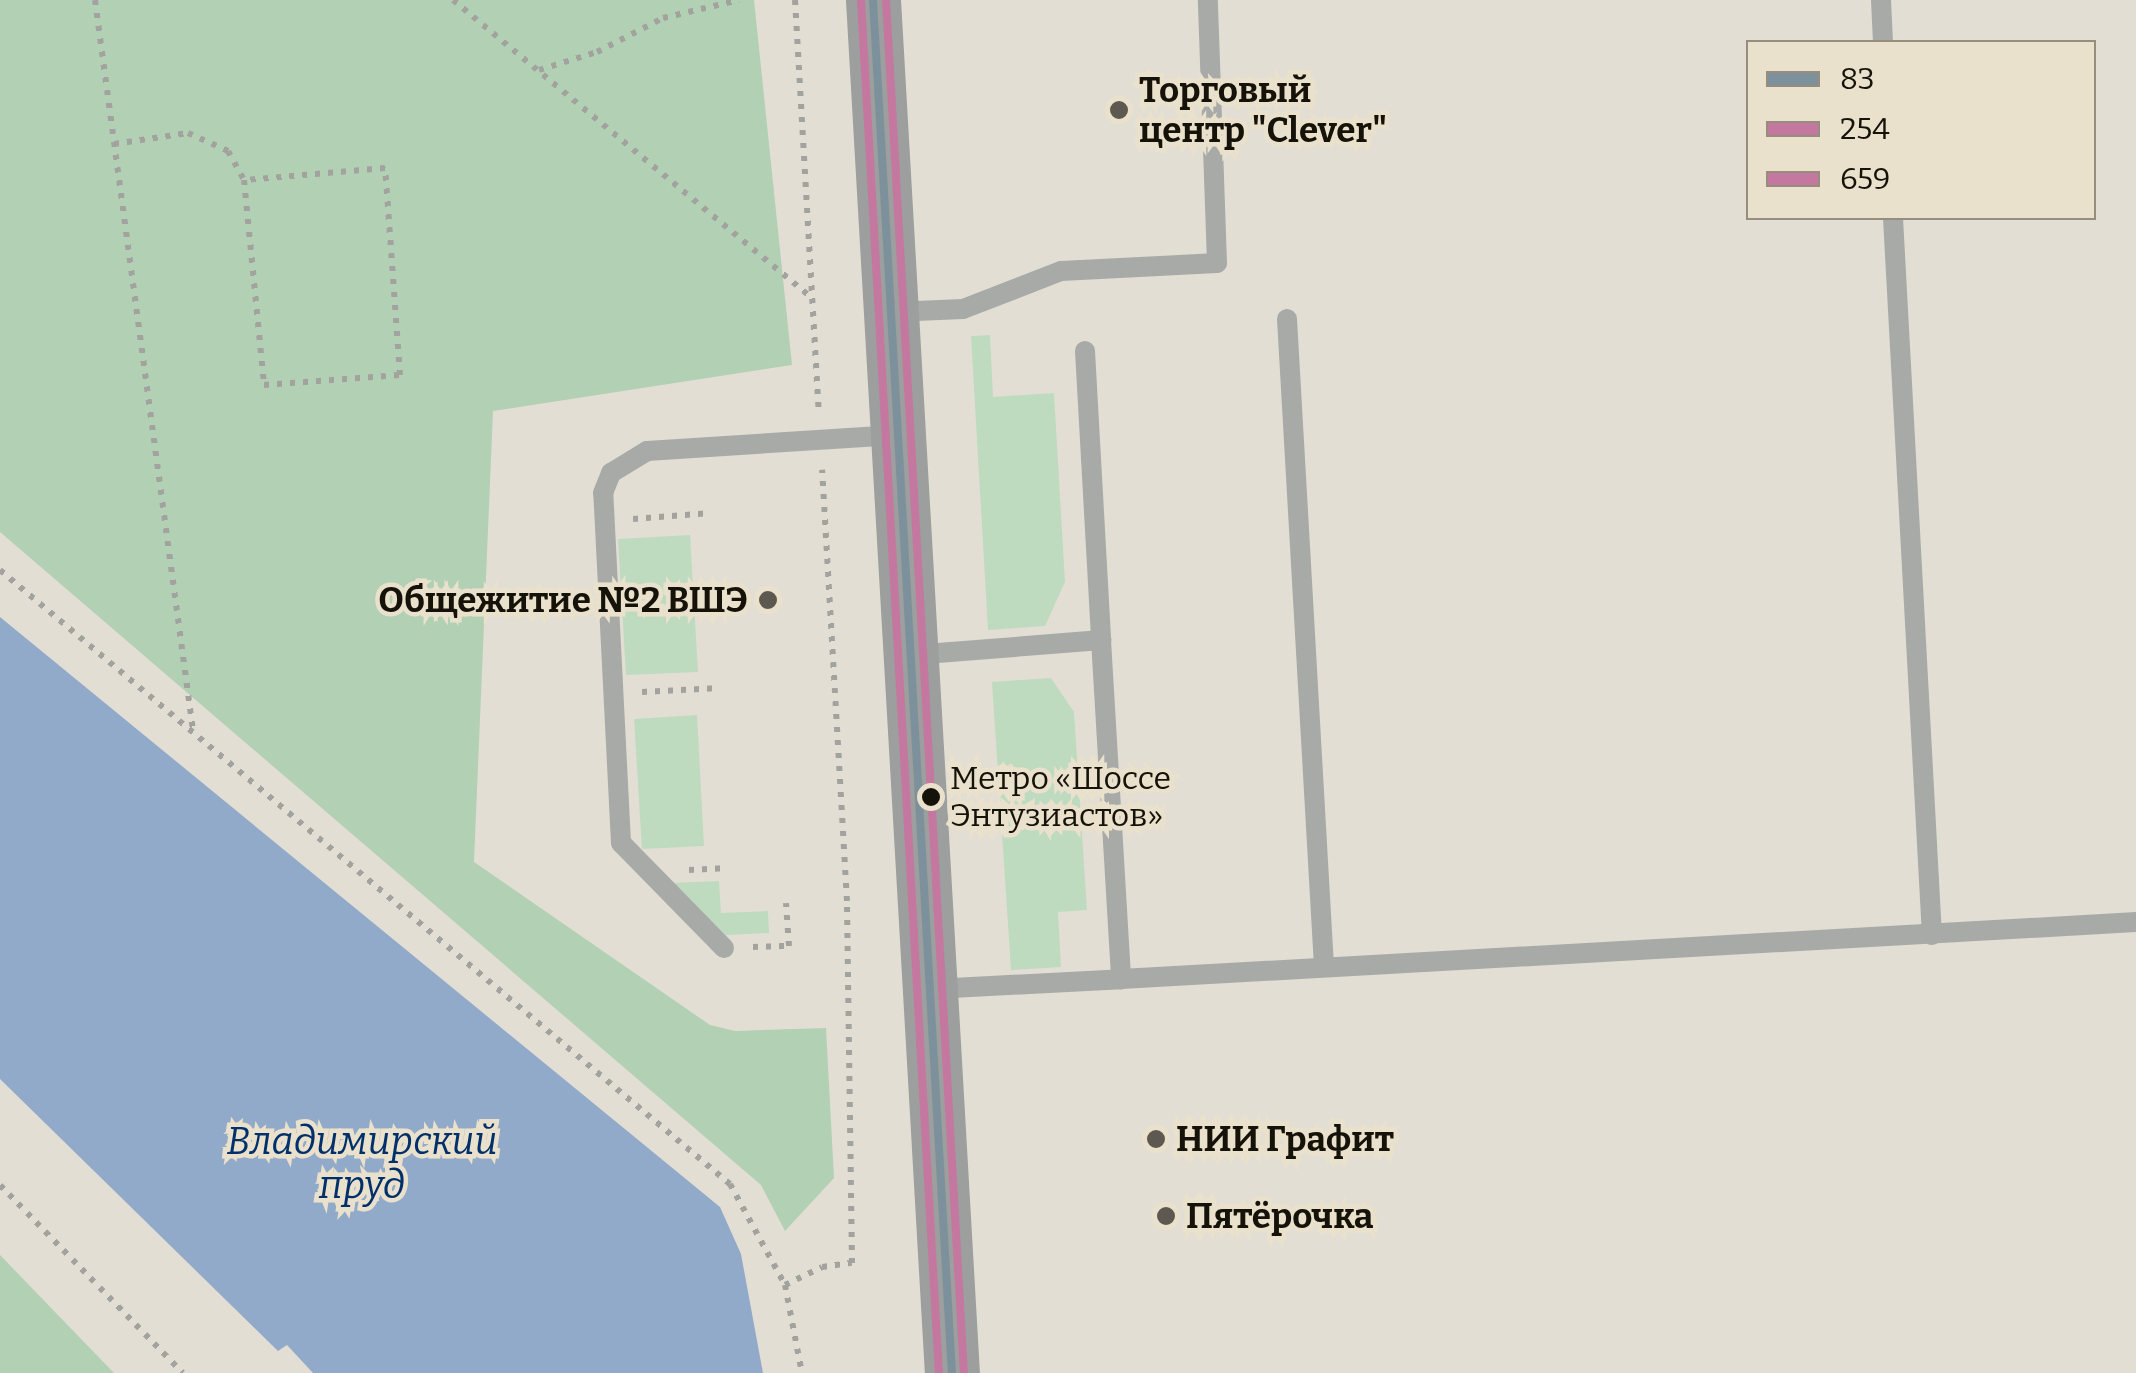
<!DOCTYPE html>
<meta charset="utf-8">
<style>
body{margin:0}
#map{position:relative;width:2136px;height:1373px;overflow:hidden;background:#e3ded3;font-family:Bitter,serif}
div>[style]{position:absolute}
.green>*{inset:0;background:#bedbc0}
.forest>*{inset:0;background:#b2d0b4}
.water>*{inset:0;background:#92aaca}
.path>*{height:6px;margin-top:-3px;transform-origin:0;background:repeating-linear-gradient(90deg,#a2a29f 0 5px,transparent 0 13px)}
.lane>*{height:20px;margin:-10px;padding:0 10px;transform-origin:10px;border-radius:10px;background:#a8aaa8}
.secondary>*{height:55px;margin:-27.5px;padding:0 27.5px;transform-origin:27.5px;border-radius:27.5px;background:#9c9f9d}
.bus-1>*{height:8px;margin:-4px;padding:0 4px;transform-origin:4px;border-radius:4px;background:#7d919d}
.bus-2>*{height:8px;margin:-4px;padding:0 4px;transform-origin:4px;border-radius:4px;background:#c478a0}
.bus-3>*{height:8px;margin:-4px;padding:0 4px;transform-origin:4px;border-radius:4px;background:#c478a0}
.dots>*{width:28px;height:28px;translate:-50% -50%;box-sizing:border-box;border:5px solid #eae1cc;border-radius:50%}
span{translate:-50% -50%;white-space:nowrap;text-align:center;line-height:1.15;-webkit-text-stroke:9px #eae1cc;paint-order:stroke}
.bus-label{font-size:32px;color:#15120a}
.left{translate:0 -50%;text-align:left}
.poi-label{font-size:35px;color:#15120a;font-weight:700}
.right{translate:-100% -50%;text-align:right}
.water-label{font-size:38px;color:#00306b;font-style:italic}
.legend{position:absolute;left:1746px;top:40px;width:350px;height:180px;box-sizing:border-box;background:#eae1cc;border:2px solid #958e7e;margin:0;padding:12px 18px;list-style:none;font-size:30px;color:#15120a}
.legend li{display:flex;align-items:center;gap:20px;height:50px}
.legend b{width:50px;border:2px solid #958e7e}
</style>
<div id="map">
<div class="green">
<i style="clip-path:polygon(990px 335px,993px 397px,1054px 393px,1065px 582px,1045px 626px,988px 630px,971px 336px)"></i>
<i style="clip-path:polygon(690px 535px,698px 672px,626px 675px,618px 539px)"></i>
<i style="clip-path:polygon(1051px 678px,1074px 712px,1087px 910px,1058px 912px,1061px 967px,1011px 970px,992px 682px)"></i>
<i style="clip-path:polygon(697px 715px,704px 846px,642px 849px,634px 719px)"></i>
<i style="clip-path:polygon(719px 881px,721px 913px,768px 911px,769px 933px,726px 935px,671px 883px)"></i>
</div>
<div class="forest">
<i style="clip-path:polygon(0 0,754px 0,792px 365px,493px 411px,474px 862px,710px 1025px,735px 1031px,826px 1028px,834px 1178px,785px 1231px,761px 1185px,0 532px)"></i>
<i style="clip-path:polygon(0 1255px,114px 1373px,0 1373px)"></i>
</div>
<div class="water">
<i style="clip-path:polygon(0 617px,720px 1207px,741px 1254px,763px 1373px,313px 1373px,287px 1345px,278px 1351px,0 1079px)"></i>
</div>
<div class="path">
<i style="left:95px;top:0;width:738px;rotate:82.36deg"></i>
<i style="left:453px;top:0;width:465px;rotate:39.7deg"></i>
<i style="left:795px;top:0;width:414px;rotate:86.7deg"></i>
<i style="left:539px;top:70px;width:61px;rotate:-17.2deg"></i>
<i style="left:597px;top:52px;width:74px;rotate:-27.3deg"></i>
<i style="left:663px;top:18px;width:78px;rotate:-13.3deg"></i>
<i style="left:114px;top:144px;width:75px;rotate:-8.5deg"></i>
<i style="left:188px;top:133px;width:44px;rotate:24.2deg"></i>
<i style="left:228px;top:151px;width:33px;rotate:61deg"></i>
<i style="left:244px;top:180px;width:206px;rotate:84.4deg"></i>
<i style="left:264px;top:385px;width:136px;rotate:-4.2deg"></i>
<i style="left:400px;top:375px;width:208px;rotate:-94.1deg"></i>
<i style="left:385px;top:168px;width:142px;rotate:175.1deg"></i>
<i style="left:633px;top:519px;width:78px;rotate:-4.4deg"></i>
<i style="left:0;top:570px;width:954px;rotate:40.07deg"></i>
<i style="left:730px;top:1184px;width:115px;rotate:61.4deg"></i>
<i style="left:785px;top:1285px;width:90px;rotate:79.1deg"></i>
<i style="left:642px;top:692px;width:78px;rotate:-2.9deg"></i>
<i style="left:689px;top:870px;width:39px;rotate:-3deg"></i>
<i style="left:753px;top:947px;width:36px;rotate:-2deg"></i>
<i style="left:789px;top:946px;width:43px;rotate:-94deg"></i>
<i style="left:0;top:1185px;width:262px;rotate:45.8deg"></i>
<i style="left:785px;top:1285px;width:41px;rotate:-25.9deg"></i>
<i style="left:822px;top:1267px;width:30px;rotate:-8deg"></i>
<i style="left:852px;top:1263px;width:362px;rotate:-90.8deg"></i>
<i style="left:847px;top:901px;width:432px;rotate:-93.3deg"></i>
</div>
<div class="lane">
<i style="left:1881px;top:0;width:42px;rotate:87.3deg"></i>
<i style="left:1893px;top:218px;width:718px;rotate:86.89deg"></i>
<i style="left:892px;top:312px;width:71px;rotate:-2.4deg"></i>
<i style="left:963px;top:309px;width:105px;rotate:-21.2deg"></i>
<i style="left:1061px;top:271px;width:156px;rotate:-2.9deg"></i>
<i style="left:1217px;top:263px;width:263px;rotate:-92deg"></i>
<i style="left:1287px;top:319px;width:648px;rotate:86.73deg"></i>
<i style="left:1085px;top:351px;width:289px;rotate:86.8deg"></i>
<i style="left:912px;top:655px;width:190px;rotate:-4.5deg"></i>
<i style="left:1101px;top:640px;width:340px;rotate:86.6deg"></i>
<i style="left:1121px;top:979px;width:1017px;rotate:-3.21deg"></i>
<i style="left:724px;top:948px;width:147px;rotate:-134.4deg"></i>
<i style="left:621px;top:843px;width:350px;rotate:-92.9deg"></i>
<i style="left:603px;top:493px;width:22px;rotate:-68deg"></i>
<i style="left:611px;top:473px;width:42px;rotate:-31.4deg"></i>
<i style="left:647px;top:451px;width:249px;rotate:-3.7deg"></i>
<i style="left:933px;top:989px;width:188px;rotate:-3deg"></i>
</div>
<div class="secondary">
<i style="left:873px;top:0;width:1375px;rotate:86.71deg"></i>
</div>
<div class="bus-1">
<i style="left:873px;top:0;width:1375px;rotate:86.71deg"></i>
</div>
<div class="bus-2">
<i style="left:861px;top:1px;width:1374px;rotate:86.75deg"></i>
</div>
<div class="bus-3">
<i style="left:886px;top:0;width:1374px;rotate:86.75deg"></i>
</div>
<div class="dots">
<i style="left:1119px;top:110px;background:#5d5950"></i>
<i style="left:768px;top:600px;background:#5d5950"></i>
<i style="left:931px;top:797px;background:#15120a"></i>
<i style="left:1156px;top:1139px;background:#5d5950"></i>
<i style="left:1166px;top:1216px;background:#5d5950"></i>
</div>
<div class="bus-label">
<span class="left" style="left:950px;top:797px">Метро «Шоссе<br>Энтузиастов»</span>
</div>
<div class="poi-label">
<span class="left" style="left:1139px;top:110px">Торговый<br>центр "Clever"</span>
<span class="right" style="left:748px;top:600px">Общежитие №2 ВШЭ</span>
<span class="left" style="left:1176px;top:1139px">НИИ Графит</span>
<span class="left" style="left:1186px;top:1216px">Пятёрочка</span>
</div>
<div class="water-label">
<span style="left:362px;top:1164px">Владимирский<br>пруд</span>
</div>
<ul class="legend">
<li><b style="height:12px;background:#7d919d"></b>83</li>
<li><b style="height:12px;background:#c478a0"></b>254</li>
<li><b style="height:12px;background:#c478a0"></b>659</li>
</ul>
</div>
